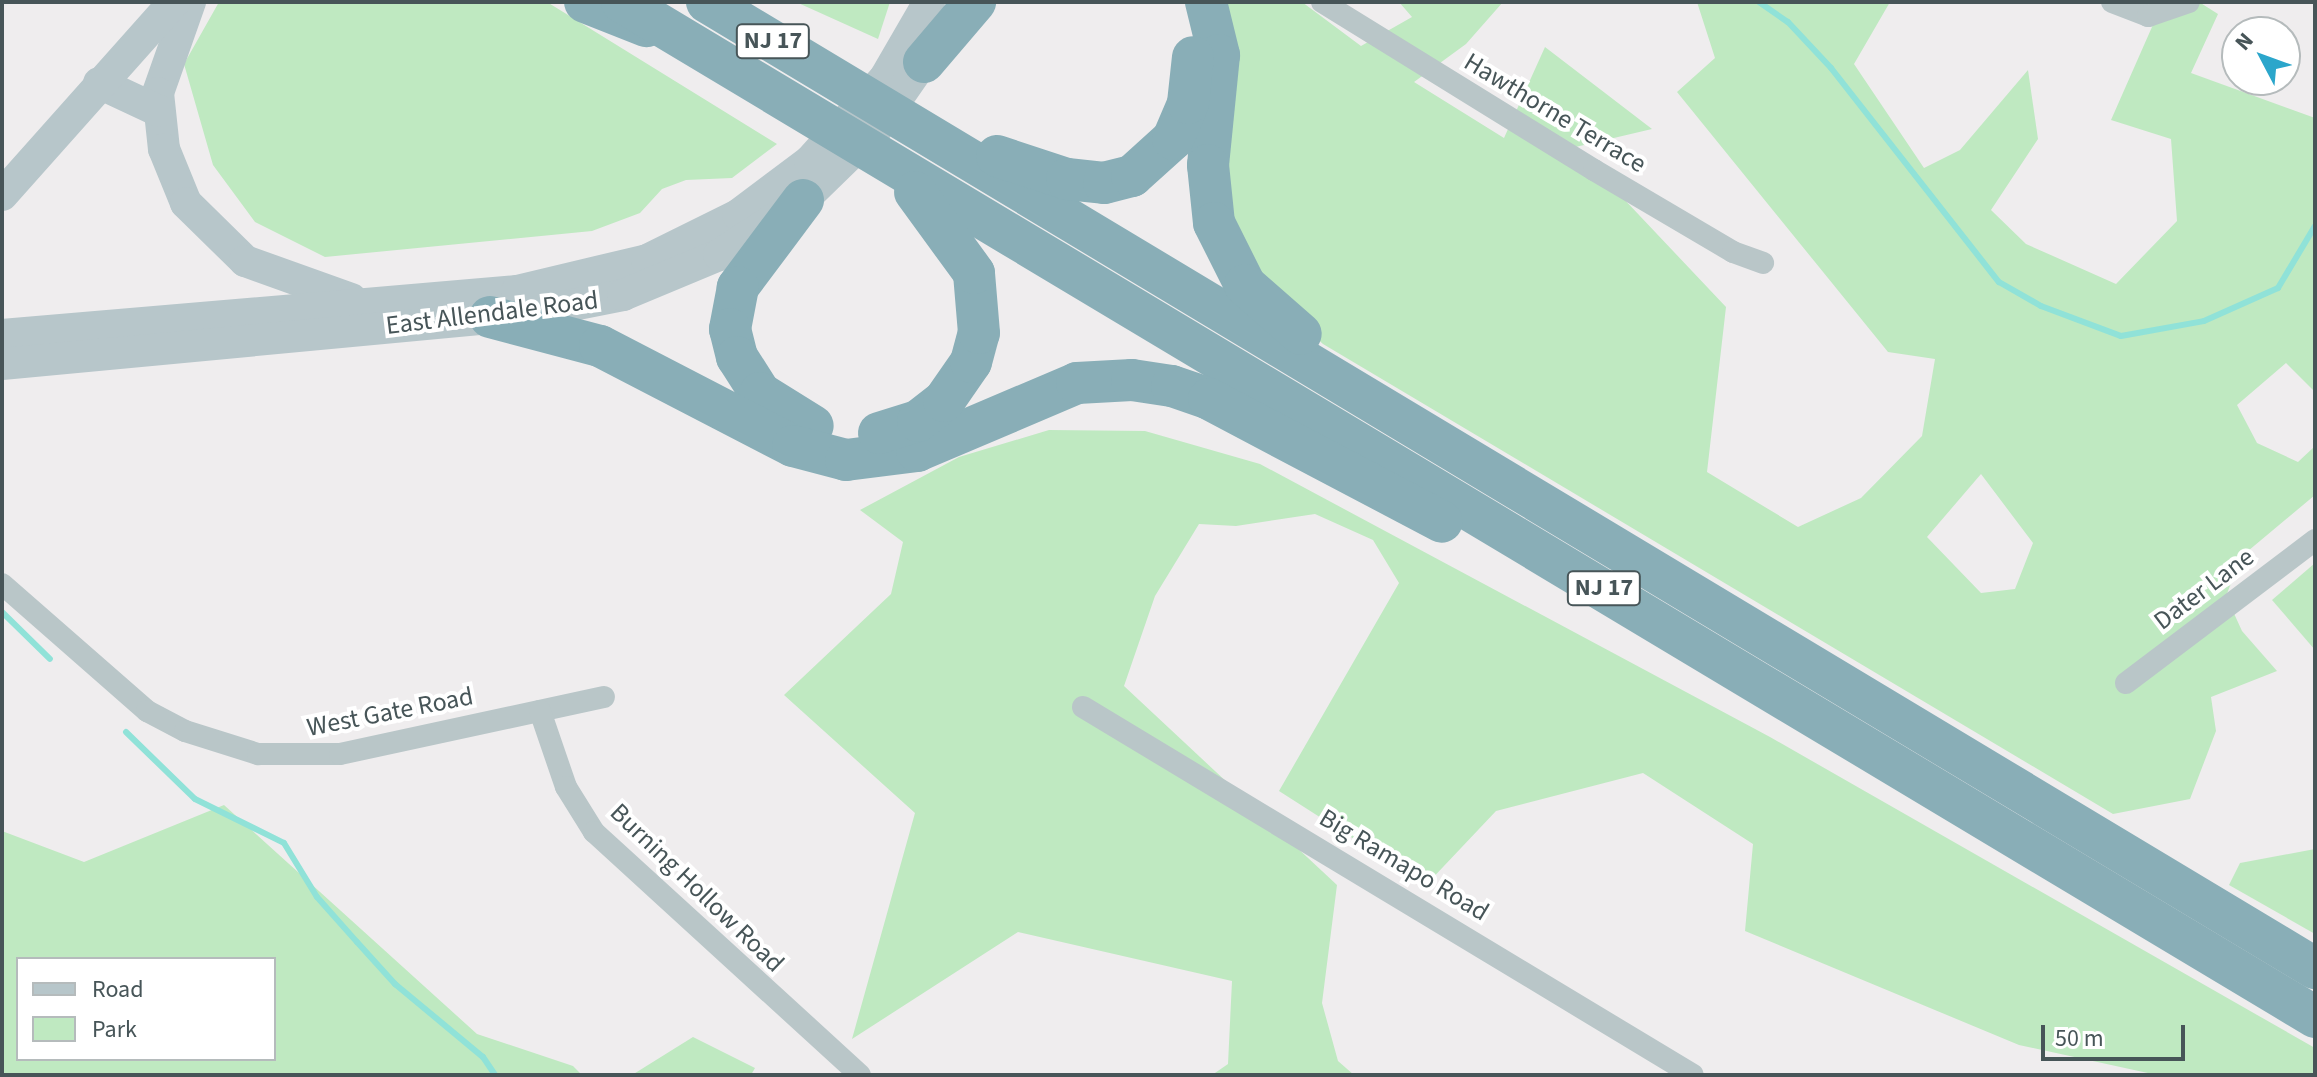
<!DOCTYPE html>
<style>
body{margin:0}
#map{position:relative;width:2317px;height:1077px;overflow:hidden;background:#efedee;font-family:"Source Sans 3",sans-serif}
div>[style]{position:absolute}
.green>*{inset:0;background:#bfe9c1}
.stream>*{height:6px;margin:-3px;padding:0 3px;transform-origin:3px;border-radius:3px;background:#90e2d8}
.street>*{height:22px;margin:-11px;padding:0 11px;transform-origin:11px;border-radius:11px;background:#b9c6c8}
.secondary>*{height:32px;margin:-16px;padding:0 16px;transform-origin:16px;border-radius:16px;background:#b7c6ca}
.highway>*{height:42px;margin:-21px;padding:0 21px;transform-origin:21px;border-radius:21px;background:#89aeb7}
span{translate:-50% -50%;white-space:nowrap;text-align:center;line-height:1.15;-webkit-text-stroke:8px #fff;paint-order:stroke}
.shield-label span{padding:2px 6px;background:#fff;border:2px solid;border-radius:6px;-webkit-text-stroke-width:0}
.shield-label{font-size:24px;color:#475558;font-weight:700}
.street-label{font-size:26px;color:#475558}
.frame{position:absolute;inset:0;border:4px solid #475558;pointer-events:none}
.legend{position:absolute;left:16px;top:957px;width:260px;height:104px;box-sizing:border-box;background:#fff;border:2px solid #b5bbbc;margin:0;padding:10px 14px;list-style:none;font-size:24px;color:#475558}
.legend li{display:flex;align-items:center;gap:16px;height:40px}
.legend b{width:40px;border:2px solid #b5bbbc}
.north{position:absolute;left:2221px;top:16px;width:80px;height:80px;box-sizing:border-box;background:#fff;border:2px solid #b5bbbc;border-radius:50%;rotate:311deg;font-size:22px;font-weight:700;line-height:32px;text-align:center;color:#475558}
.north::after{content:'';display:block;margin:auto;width:28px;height:36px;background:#2ba6cb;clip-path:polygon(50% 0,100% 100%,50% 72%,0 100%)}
.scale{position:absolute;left:2041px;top:1025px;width:144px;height:36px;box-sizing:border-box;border:4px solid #475558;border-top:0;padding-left:10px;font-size:24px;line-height:28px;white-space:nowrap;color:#475558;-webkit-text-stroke:6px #fff;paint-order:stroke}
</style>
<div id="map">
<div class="green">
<i style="clip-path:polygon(219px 2px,547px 2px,777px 144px,732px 178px,686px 180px,662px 189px,640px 213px,592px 231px,325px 257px,255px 222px,213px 165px,184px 64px)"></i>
<i style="clip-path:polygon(796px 2px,890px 2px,878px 39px)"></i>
<i style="clip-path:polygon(evenodd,1210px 2px,1302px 2px,1361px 46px,1412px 17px,1399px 2px,1503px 2px,1466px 44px,1414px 82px,1504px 138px,1545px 47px,1652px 129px,1550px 153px,1622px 197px,1726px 307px,1707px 472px,1798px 527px,1861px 498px,1922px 436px,1935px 359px,1888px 352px,1677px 92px,1715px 58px,1697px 2px,1890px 2px,1854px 64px,1924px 168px,1960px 150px,2028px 70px,2038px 139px,1991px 210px,2026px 244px,2116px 284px,2177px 221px,2171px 139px,2111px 120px,2163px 2px,2199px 2px,2218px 14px,2191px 73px,2315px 118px,2315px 392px,2286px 363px,2237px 405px,2257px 443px,2298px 462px,2315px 446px,2315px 495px,2242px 556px,2226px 596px,2242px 631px,2277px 671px,2211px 697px,2216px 731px,2190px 799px,2113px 814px,1323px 344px,1217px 248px,1210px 2px,1981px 474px,2033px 543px,2015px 589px,1981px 593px,1927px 537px,1981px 474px)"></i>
<i style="clip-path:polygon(1049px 430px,1145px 431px,1260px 464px,1770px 737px,2315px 1048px,2315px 1075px,2157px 1075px,2019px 1045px,1745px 931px,1753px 844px,1643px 773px,1496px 811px,1426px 885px,1279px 791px,1399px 583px,1373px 540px,1315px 514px,1236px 526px,1199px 524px,1155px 596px,1124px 686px,1337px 885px,1322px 1003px,1338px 1061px,1354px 1075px,1212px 1075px,1228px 1064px,1232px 981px,1018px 932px,852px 1039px,915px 813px,784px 695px,891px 594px,903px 542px,860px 510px,959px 457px)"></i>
<i style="clip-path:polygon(2315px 563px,2315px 650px,2272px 600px)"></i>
<i style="clip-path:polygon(evenodd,224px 805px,477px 1034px,573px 1066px,582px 1075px,2px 1075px,2px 831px,84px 862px,224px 805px,18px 959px,274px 959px,274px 1059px,18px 1059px,18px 959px)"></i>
<i style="clip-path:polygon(2315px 849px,2315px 934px,2229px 885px,2240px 863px)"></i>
<i style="clip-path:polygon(693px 1037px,755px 1068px,751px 1075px,632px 1075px)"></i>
</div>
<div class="stream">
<i style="left:1759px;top:2px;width:35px;rotate:35deg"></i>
<i style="left:1788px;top:22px;width:63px;rotate:46.9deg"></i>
<i style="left:1831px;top:68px;width:272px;rotate:51.9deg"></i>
<i style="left:1999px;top:282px;width:48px;rotate:29.7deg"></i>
<i style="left:2041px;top:306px;width:85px;rotate:20.6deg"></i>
<i style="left:2121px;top:336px;width:84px;rotate:-10.2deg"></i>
<i style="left:2204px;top:321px;width:81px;rotate:-24deg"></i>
<i style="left:2278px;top:288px;width:72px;rotate:-59.2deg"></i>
<i style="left:2px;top:612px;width:67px;rotate:44.4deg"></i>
<i style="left:126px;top:732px;width:96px;rotate:44.2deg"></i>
<i style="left:195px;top:799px;width:99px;rotate:26.3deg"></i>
<i style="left:284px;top:843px;width:63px;rotate:58.6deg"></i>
<i style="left:317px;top:897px;width:60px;rotate:48.4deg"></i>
<i style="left:357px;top:942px;width:57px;rotate:47.9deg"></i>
<i style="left:395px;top:984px;width:114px;rotate:39.7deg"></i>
<i style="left:483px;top:1057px;width:22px;rotate:56deg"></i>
</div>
<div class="street">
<i style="left:1322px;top:2px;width:320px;rotate:31.7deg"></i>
<i style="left:1594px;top:170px;width:161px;rotate:30.5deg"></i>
<i style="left:1733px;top:252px;width:32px;rotate:20deg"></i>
<i style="left:2112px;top:2px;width:39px;rotate:21deg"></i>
<i style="left:2148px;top:16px;width:43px;rotate:-18.9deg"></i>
<i style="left:2px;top:584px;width:193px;rotate:41.2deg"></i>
<i style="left:147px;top:711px;width:43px;rotate:27.8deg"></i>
<i style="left:185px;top:731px;width:77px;rotate:17.5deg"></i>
<i style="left:258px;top:754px;width:82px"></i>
<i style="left:340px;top:754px;width:270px;rotate:-12.2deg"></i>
<i style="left:2126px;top:683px;width:237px;rotate:-37.1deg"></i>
<i style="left:1083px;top:707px;width:712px;rotate:31.1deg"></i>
<i style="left:540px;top:711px;width:80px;rotate:71.1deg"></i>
<i style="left:566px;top:787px;width:53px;rotate:58.1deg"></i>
<i style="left:594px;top:832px;width:360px;rotate:42.4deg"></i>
</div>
<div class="secondary">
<i style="left:190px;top:2px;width:96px;rotate:109.4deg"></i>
<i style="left:158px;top:93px;width:56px;rotate:83.9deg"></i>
<i style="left:164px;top:149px;width:58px;rotate:67.8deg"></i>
<i style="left:186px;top:203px;width:83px;rotate:44.5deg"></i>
<i style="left:245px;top:261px;width:113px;rotate:19.7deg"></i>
<i style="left:99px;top:83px;width:66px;rotate:25deg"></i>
<i style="left:2px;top:195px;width:259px;rotate:-48.3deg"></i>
<i style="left:2px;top:335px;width:517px;rotate:-4.88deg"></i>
<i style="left:517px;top:291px;width:134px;rotate:-13.4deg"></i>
<i style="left:647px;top:260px;width:102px;rotate:-26.3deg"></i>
<i style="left:738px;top:215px;width:90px;rotate:-36.9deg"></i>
<i style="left:810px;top:161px;width:112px;rotate:-47.9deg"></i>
<i style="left:885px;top:78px;width:88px;rotate:-59.9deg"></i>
<i style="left:2px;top:364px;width:522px;rotate:-5.38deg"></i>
<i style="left:522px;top:315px;width:103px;rotate:-11.2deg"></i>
<i style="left:623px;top:295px;width:104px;rotate:-22.6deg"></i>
<i style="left:719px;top:255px;width:100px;rotate:-33.2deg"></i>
<i style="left:803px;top:200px;width:102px;rotate:-44.2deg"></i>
<i style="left:876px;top:129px;width:103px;rotate:-55.2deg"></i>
</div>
<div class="highway">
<i style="left:585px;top:2px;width:66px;rotate:21.5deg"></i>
<i style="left:622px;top:2px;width:1974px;rotate:30.94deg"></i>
<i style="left:707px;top:2px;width:1876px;rotate:31deg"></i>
<i style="left:1206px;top:2px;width:55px;rotate:76.2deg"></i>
<i style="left:1219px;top:55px;width:111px;rotate:95.7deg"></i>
<i style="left:1208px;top:165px;width:58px;rotate:84.1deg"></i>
<i style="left:1214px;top:223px;width:69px;rotate:63.4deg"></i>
<i style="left:1245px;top:285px;width:74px;rotate:41.2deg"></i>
<i style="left:924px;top:62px;width:79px;rotate:-49.6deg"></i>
<i style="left:997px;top:156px;width:74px;rotate:18.2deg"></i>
<i style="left:1067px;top:179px;width:37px;rotate:6deg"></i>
<i style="left:1104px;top:183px;width:29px;rotate:-14deg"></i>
<i style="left:1132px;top:176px;width:55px;rotate:-42.1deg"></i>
<i style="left:1173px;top:139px;width:39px;rotate:-67deg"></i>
<i style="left:1188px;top:103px;width:46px;rotate:-83.8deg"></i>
<i style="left:803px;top:200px;width:109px;rotate:126.8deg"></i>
<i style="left:738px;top:287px;width:43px;rotate:100.8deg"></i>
<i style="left:730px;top:329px;width:29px;rotate:76deg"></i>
<i style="left:737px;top:357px;width:43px;rotate:57.4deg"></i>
<i style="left:760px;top:393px;width:62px;rotate:31.9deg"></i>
<i style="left:490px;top:317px;width:114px;rotate:14.8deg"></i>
<i style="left:600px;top:346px;width:217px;rotate:27.4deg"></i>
<i style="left:793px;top:446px;width:55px;rotate:14.8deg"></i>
<i style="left:846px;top:460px;width:72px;rotate:-7.2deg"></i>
<i style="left:917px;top:451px;width:174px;rotate:-23deg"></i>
<i style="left:1077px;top:383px;width:55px;rotate:-3.1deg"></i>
<i style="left:1132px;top:380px;width:40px;rotate:8.5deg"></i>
<i style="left:1172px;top:386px;width:39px;rotate:19deg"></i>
<i style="left:1209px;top:399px;width:263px;rotate:27.8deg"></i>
<i style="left:879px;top:433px;width:41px;rotate:-17.1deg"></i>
<i style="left:918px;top:421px;width:33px;rotate:-38deg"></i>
<i style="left:944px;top:401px;width:47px;rotate:-55.3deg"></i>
<i style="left:971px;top:362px;width:30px;rotate:-75deg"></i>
<i style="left:979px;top:333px;width:60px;rotate:-94.8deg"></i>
<i style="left:974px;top:273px;width:100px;rotate:-126.1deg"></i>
</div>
<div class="shield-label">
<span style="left:773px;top:41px">NJ 17</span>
<span style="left:1604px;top:588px">NJ 17</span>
</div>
<div class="street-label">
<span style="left:1555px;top:113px;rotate:31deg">Hawthorne Terrace</span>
<span style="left:492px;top:313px;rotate:-7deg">East Allendale Road</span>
<span style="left:2204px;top:589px;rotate:-37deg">Dater Lane</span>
<span style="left:390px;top:712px;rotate:-11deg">West Gate Road</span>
<span style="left:1404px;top:865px;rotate:31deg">Big Ramapo Road</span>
<span style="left:697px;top:888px;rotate:44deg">Burning Hollow Road</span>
</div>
<div class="frame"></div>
<ul class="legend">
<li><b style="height:10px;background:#b7c6ca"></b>Road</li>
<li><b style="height:22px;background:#bfe9c1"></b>Park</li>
</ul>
<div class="north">N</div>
<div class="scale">50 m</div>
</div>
